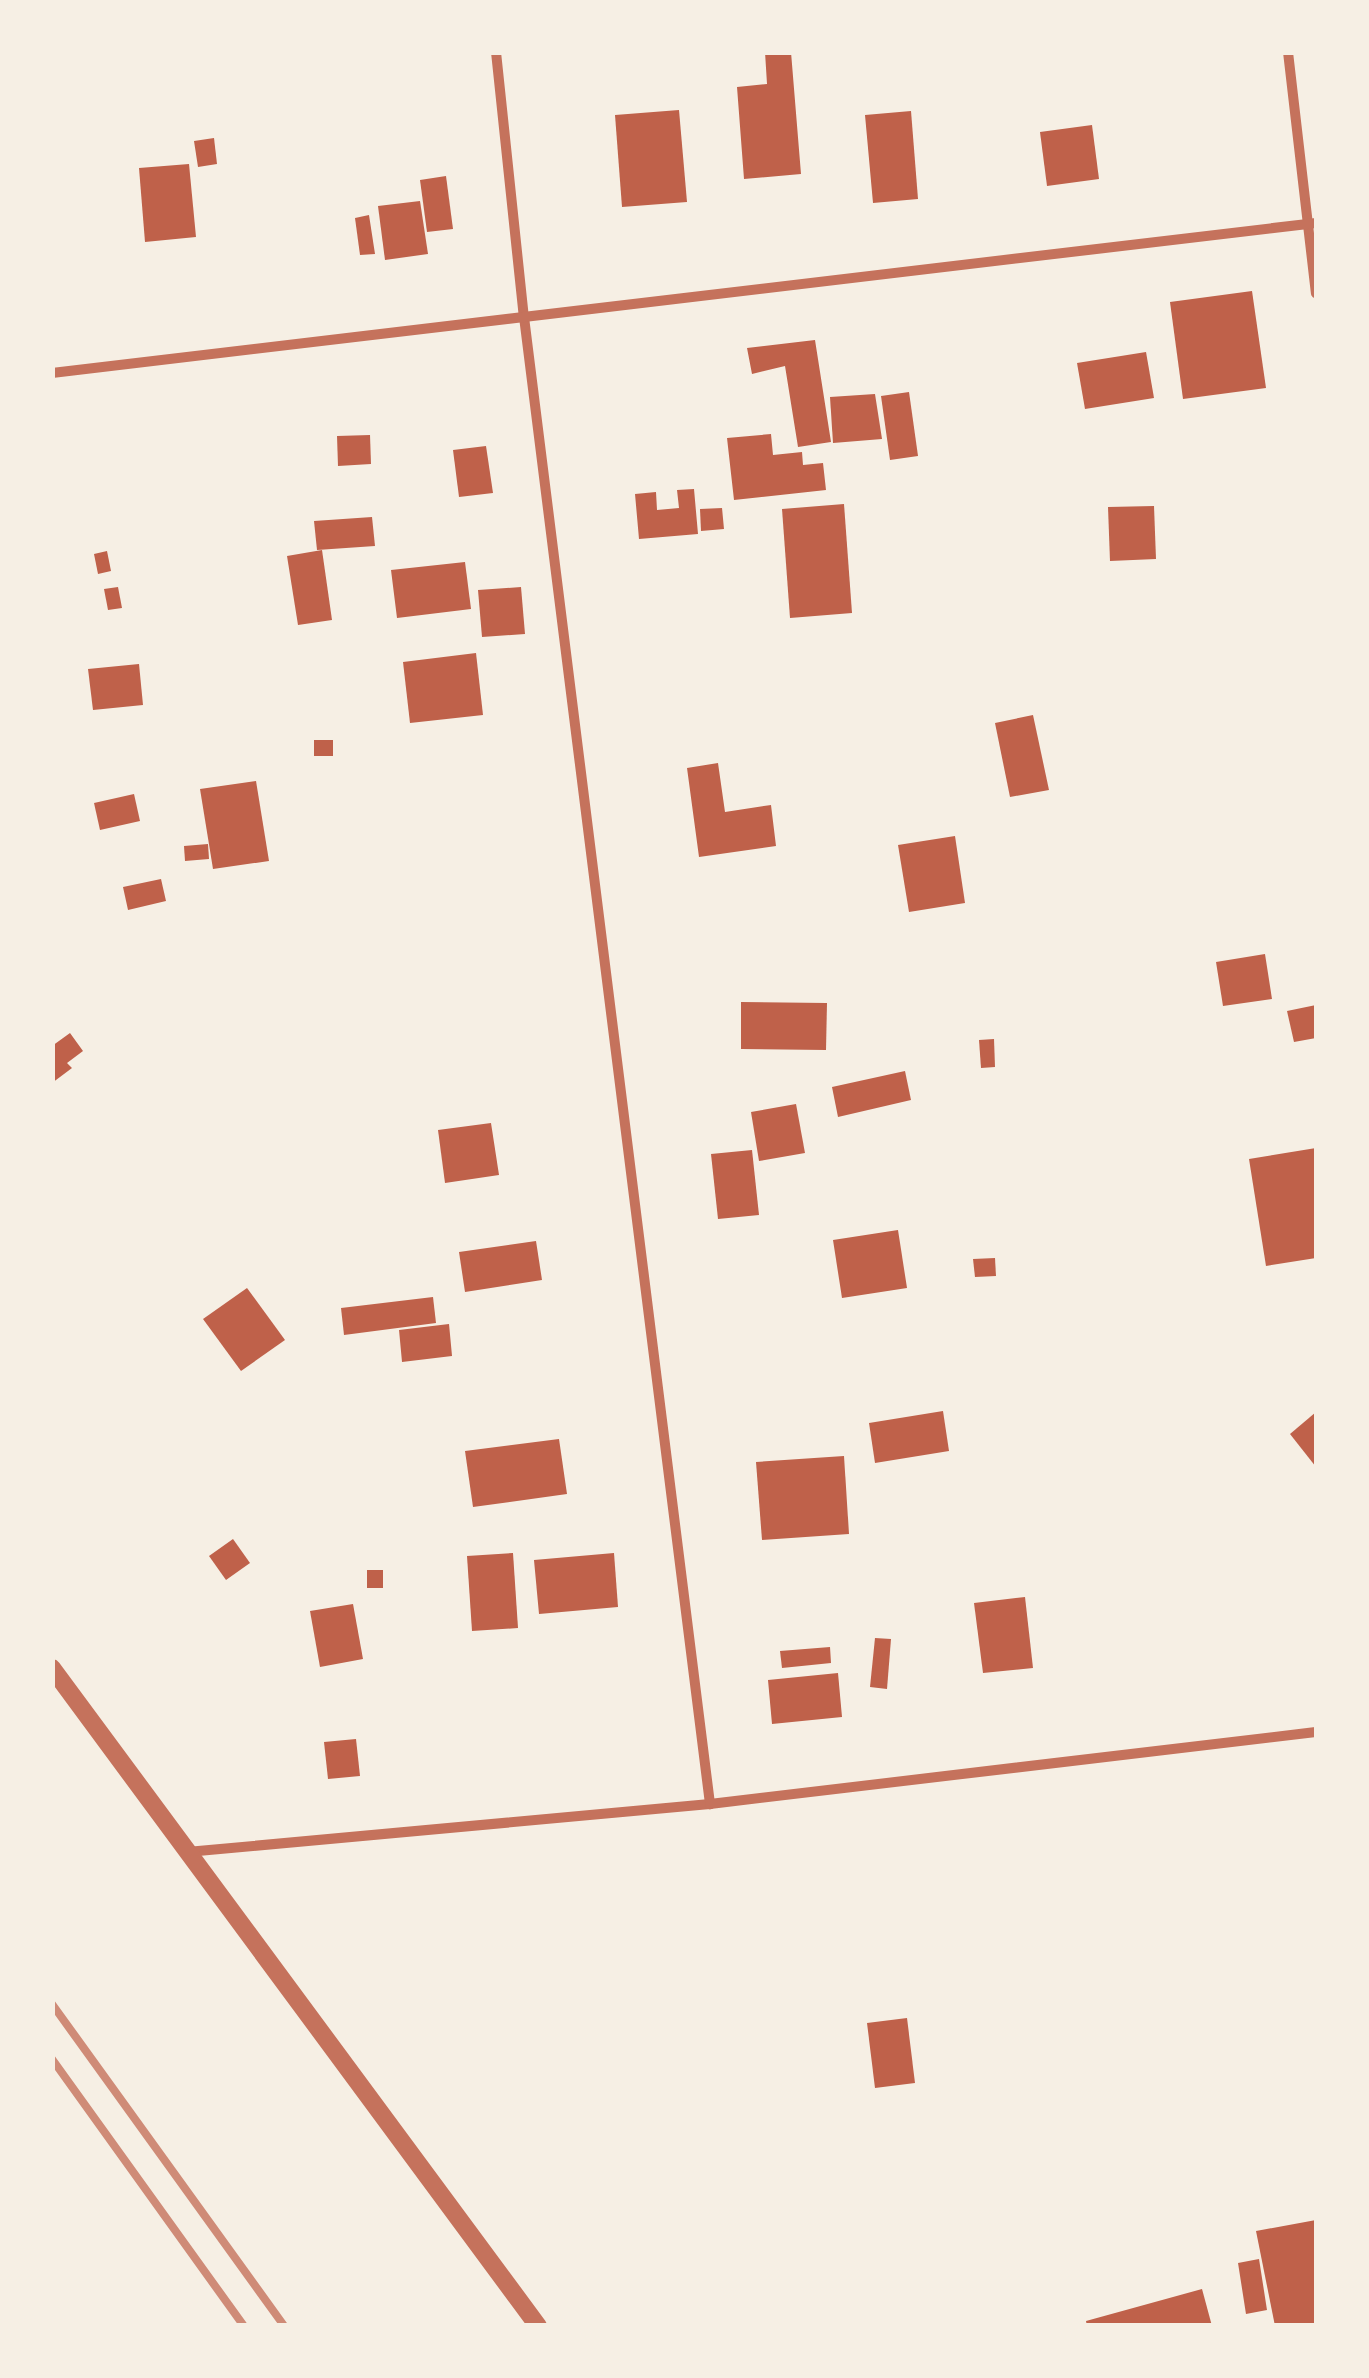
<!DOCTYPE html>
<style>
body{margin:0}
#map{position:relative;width:1369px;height:2378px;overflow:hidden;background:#f6efe4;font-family:Rubik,sans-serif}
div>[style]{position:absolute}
.building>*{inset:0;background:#bf614a}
.minor>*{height:10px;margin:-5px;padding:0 5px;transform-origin:5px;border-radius:5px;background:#c5725c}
.tertiary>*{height:18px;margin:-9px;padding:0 9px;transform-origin:9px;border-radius:9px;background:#c5725c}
.rail>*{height:8px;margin:-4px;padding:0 4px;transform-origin:4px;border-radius:4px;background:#cf8b77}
span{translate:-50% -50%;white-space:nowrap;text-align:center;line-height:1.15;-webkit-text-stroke:8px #f6efe4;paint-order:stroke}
.frame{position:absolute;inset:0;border:55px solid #f6efe4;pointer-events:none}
</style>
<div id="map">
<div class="building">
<i style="clip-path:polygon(765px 52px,791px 52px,801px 174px,744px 179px,737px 87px,767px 84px)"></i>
<i style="clip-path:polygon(679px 110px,687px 202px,622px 207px,615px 115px)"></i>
<i style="clip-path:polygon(911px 111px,918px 199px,873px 203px,865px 115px)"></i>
<i style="clip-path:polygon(1092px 125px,1099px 179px,1047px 186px,1040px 132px)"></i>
<i style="clip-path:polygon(214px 138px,217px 164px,198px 167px,194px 141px)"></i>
<i style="clip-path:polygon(189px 164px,196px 237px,145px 242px,139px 168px)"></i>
<i style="clip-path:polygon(446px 176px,453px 229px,427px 232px,420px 180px)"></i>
<i style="clip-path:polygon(420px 201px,428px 254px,385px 260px,378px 206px)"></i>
<i style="clip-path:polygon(369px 215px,375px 254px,360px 255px,355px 218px)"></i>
<i style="clip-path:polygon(1252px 291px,1266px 388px,1183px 399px,1170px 302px)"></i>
<i style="clip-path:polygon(815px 340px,831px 442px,798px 447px,785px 366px,752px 374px,747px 348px)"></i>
<i style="clip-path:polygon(1146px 352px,1154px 398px,1085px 409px,1077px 363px)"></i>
<i style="clip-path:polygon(909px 392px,918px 456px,890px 460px,881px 396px)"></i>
<i style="clip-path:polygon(875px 394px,882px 439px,833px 443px,830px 397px)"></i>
<i style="clip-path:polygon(771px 434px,773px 455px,802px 452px,803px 465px,823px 463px,826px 490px,734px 500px,727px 438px)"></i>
<i style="clip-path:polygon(370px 435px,371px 464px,338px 466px,337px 436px)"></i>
<i style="clip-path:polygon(486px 446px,493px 493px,459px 497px,453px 450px)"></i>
<i style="clip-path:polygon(694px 489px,698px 534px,639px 539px,635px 494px,656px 492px,657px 510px,679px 508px,677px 490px)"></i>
<i style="clip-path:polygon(844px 504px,852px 613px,790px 618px,782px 509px)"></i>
<i style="clip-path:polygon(1154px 506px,1156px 559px,1110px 561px,1108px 507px)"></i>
<i style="clip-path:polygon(722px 508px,724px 529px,701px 531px,700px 509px)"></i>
<i style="clip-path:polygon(372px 517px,375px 546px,317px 550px,314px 521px)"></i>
<i style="clip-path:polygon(322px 550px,332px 620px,298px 625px,287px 556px)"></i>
<i style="clip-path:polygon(107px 551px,111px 571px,98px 574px,94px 554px)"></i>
<i style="clip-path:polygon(465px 562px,471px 609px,397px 618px,391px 570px)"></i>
<i style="clip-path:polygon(118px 587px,122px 608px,108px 610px,104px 589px)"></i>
<i style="clip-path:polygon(521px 587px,525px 634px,482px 637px,478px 590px)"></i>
<i style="clip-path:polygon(476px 653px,483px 715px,410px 723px,403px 662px)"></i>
<i style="clip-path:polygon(139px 664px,143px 705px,93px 710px,88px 669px)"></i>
<i style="clip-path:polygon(1033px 715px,1049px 790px,1010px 797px,995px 723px)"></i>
<i style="clip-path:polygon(314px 740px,333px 740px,333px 756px,314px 756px)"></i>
<i style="clip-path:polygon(718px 763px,725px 812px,771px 805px,776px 846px,699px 857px,687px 768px)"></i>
<i style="clip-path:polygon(256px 781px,269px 861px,213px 869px,200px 789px)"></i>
<i style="clip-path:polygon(134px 794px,140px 821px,100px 830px,94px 803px)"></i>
<i style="clip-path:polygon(955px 836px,965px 903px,909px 912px,898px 845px)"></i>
<i style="clip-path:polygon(208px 844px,209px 859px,185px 861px,184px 846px)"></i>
<i style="clip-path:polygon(161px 879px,166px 901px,128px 910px,123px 887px)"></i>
<i style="clip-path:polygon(1265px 954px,1272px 999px,1223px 1006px,1216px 962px)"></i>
<i style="clip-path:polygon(741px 1002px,827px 1003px,826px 1050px,741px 1049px)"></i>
<i style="clip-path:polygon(1316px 1005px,1316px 1038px,1294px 1042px,1287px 1011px)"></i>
<i style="clip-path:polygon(70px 1033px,83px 1051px,67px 1063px,72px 1068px,52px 1083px,52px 1046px)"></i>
<i style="clip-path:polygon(994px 1039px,995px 1067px,981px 1068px,979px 1040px)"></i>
<i style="clip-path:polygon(905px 1071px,911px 1100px,838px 1117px,832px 1087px)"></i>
<i style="clip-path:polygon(796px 1104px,805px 1153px,759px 1161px,751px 1112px)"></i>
<i style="clip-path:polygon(491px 1123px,499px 1175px,445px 1183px,438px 1130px)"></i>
<i style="clip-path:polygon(1316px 1148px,1316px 1258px,1266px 1266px,1249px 1159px)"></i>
<i style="clip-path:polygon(752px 1150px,759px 1215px,718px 1219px,711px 1154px)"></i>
<i style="clip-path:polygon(898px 1230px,907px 1288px,842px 1298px,833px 1240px)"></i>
<i style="clip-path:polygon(536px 1241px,542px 1280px,465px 1292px,459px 1252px)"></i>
<i style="clip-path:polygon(995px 1258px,996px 1276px,975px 1277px,973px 1259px)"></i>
<i style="clip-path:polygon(247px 1288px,285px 1340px,241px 1371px,203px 1319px)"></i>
<i style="clip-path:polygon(433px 1297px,436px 1323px,344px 1335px,341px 1308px)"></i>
<i style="clip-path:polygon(449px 1324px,452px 1356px,402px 1362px,399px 1330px)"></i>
<i style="clip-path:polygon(943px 1411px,949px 1451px,875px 1463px,869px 1423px)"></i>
<i style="clip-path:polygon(1316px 1412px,1316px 1467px,1290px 1434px)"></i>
<i style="clip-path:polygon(559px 1439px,567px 1494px,473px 1507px,465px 1451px)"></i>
<i style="clip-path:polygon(844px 1456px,849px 1534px,762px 1540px,756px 1462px)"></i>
<i style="clip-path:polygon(233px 1539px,250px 1563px,226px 1580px,209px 1556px)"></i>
<i style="clip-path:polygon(513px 1553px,518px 1628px,472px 1631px,467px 1556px)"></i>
<i style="clip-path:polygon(614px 1553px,618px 1607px,539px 1614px,534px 1560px)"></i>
<i style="clip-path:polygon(367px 1570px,383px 1570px,383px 1588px,367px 1588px)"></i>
<i style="clip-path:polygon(1025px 1597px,1033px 1668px,983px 1673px,974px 1603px)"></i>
<i style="clip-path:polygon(353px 1604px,363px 1659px,320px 1667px,310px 1611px)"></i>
<i style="clip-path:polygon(875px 1638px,891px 1639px,887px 1689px,870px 1687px)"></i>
<i style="clip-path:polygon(830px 1647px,831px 1663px,782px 1668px,780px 1651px)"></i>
<i style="clip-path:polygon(838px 1673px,842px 1717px,772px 1724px,768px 1680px)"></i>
<i style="clip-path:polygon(356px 1739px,360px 1776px,328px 1779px,324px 1742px)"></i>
<i style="clip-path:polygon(907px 2018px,915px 2083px,875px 2088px,867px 2023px)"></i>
<i style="clip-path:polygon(1316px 2220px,1316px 2326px,1275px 2326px,1256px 2231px)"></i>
<i style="clip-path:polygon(1259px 2259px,1267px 2310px,1246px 2314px,1238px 2263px)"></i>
<i style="clip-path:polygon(1202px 2289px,1212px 2326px,1087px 2326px,1086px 2321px)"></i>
</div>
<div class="minor">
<i style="left:496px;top:52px;width:266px;rotate:84deg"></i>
<i style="left:524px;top:317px;width:1499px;rotate:82.87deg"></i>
<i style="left:1288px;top:52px;width:243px;rotate:83.4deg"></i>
<i style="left:52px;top:373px;width:1273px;rotate:-6.77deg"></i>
<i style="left:187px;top:1852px;width:525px;rotate:-5.24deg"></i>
<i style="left:710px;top:1804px;width:610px;rotate:-6.78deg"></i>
</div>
<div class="tertiary">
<i style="left:52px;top:1668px;width:818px;rotate:53.55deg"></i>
</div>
<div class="rail">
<i style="left:52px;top:2004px;width:397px;rotate:54.2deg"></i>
<i style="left:52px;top:2059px;width:329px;rotate:54.3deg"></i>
</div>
<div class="frame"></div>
</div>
